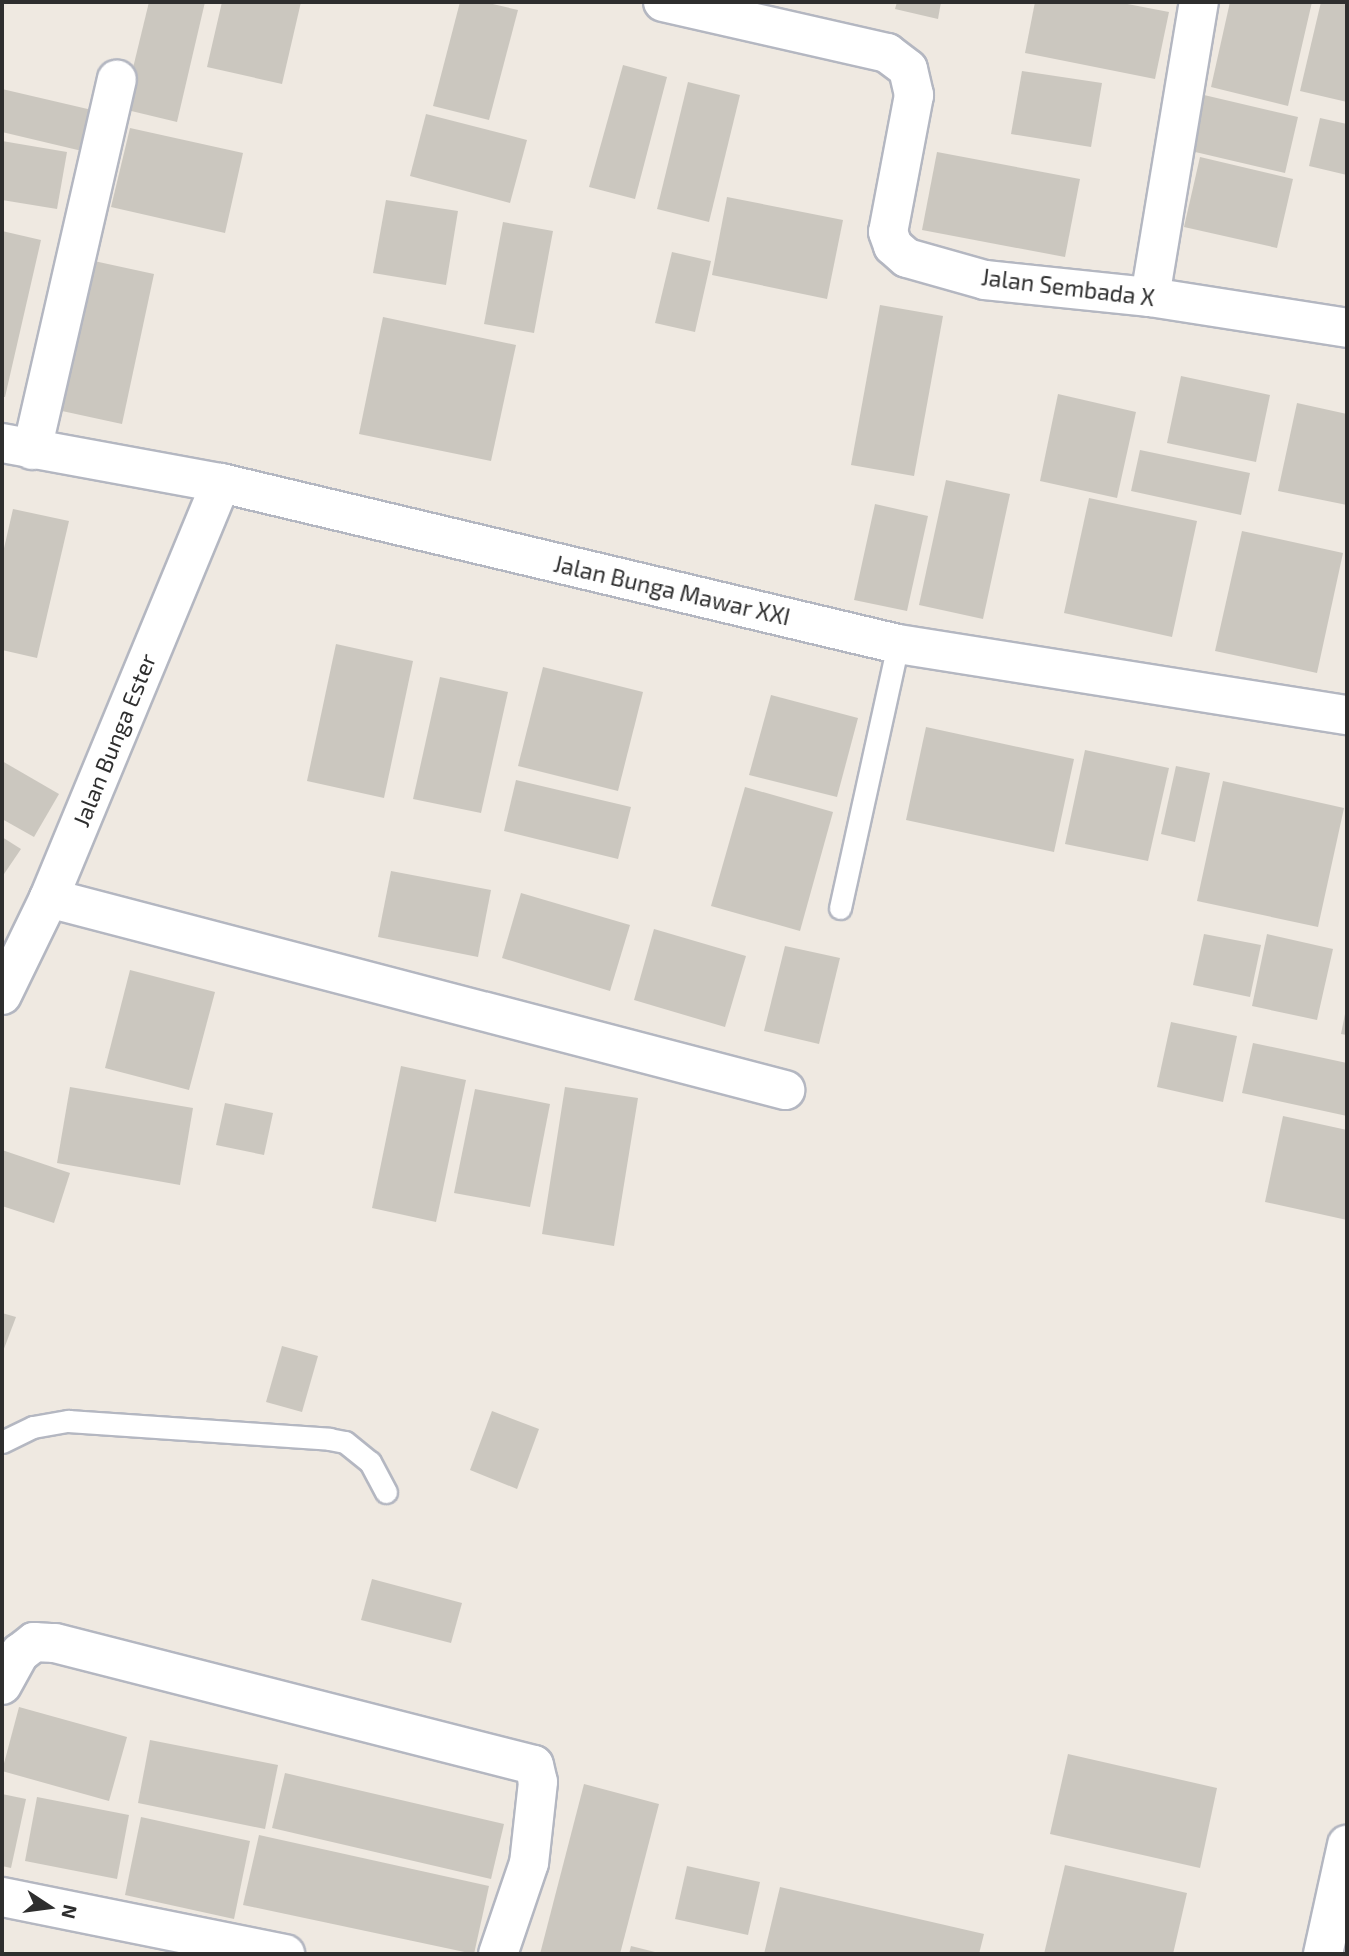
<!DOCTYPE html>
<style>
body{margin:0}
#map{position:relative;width:1349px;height:1956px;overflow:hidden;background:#efe9e1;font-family:"Exo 2",sans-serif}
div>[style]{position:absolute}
.building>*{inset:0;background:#cbc7bf}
.roads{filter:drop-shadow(2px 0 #b4b7c1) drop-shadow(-2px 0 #b4b7c1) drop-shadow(0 2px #b4b7c1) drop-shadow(0 -2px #b4b7c1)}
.service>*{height:21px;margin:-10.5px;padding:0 10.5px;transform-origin:10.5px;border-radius:10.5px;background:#fff}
.minor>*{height:38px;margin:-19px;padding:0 19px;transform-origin:19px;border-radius:19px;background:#fff}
.tertiary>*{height:38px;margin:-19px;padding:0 19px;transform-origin:19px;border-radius:19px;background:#fff}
span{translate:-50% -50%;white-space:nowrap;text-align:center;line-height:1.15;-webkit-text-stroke:5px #fff;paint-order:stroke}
.street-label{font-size:23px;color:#2e2e2e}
.frame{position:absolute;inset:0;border:4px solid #2e2e2e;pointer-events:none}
.north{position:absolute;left:14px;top:1872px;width:70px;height:70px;-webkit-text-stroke:5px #fff;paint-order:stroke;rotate:103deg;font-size:19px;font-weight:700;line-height:28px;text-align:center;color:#2e2e2e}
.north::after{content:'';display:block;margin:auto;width:24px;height:32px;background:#2e2e2e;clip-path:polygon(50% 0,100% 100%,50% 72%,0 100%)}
</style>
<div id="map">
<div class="building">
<i style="clip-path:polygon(149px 2px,205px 2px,177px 122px,123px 109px)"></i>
<i style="clip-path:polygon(222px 2px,301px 2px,282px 84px,207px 67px)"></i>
<i style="clip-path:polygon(460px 2px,484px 2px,518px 10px,489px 120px,433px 106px)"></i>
<i style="clip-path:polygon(897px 2px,941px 2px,938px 19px,895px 9px)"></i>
<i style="clip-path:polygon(1035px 2px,1117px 2px,1169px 12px,1155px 79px,1025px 53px)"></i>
<i style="clip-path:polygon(1230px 2px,1312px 2px,1288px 106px,1211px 87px)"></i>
<i style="clip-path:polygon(1321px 2px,1347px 2px,1347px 102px,1300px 91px)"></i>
<i style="clip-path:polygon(623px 65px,667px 77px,635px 199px,589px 187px)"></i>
<i style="clip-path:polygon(1022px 71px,1102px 83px,1091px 147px,1011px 134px)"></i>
<i style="clip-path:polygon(688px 82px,740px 95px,709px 222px,657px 209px)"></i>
<i style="clip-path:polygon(2px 89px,92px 110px,82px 151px,2px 132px)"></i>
<i style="clip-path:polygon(1204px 95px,1298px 117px,1285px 173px,1191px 151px)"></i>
<i style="clip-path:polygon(426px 114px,527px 140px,510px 203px,410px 176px)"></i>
<i style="clip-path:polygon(1320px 118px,1347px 124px,1347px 175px,1309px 166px)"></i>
<i style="clip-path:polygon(130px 128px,243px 153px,225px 233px,111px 207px)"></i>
<i style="clip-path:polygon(2px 141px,67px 152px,57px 209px,2px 200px)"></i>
<i style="clip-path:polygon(937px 152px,1080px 179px,1065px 257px,922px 230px)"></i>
<i style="clip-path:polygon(1200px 157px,1293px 179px,1277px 248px,1184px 227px)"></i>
<i style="clip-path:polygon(727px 197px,843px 220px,827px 299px,712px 275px)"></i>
<i style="clip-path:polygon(386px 200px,458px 211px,446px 285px,373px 273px)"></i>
<i style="clip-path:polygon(503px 222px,553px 231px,534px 333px,484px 324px)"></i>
<i style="clip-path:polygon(2px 231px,41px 240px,5px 397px,2px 397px)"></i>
<i style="clip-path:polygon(672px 252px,711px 261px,695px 332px,655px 323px)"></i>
<i style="clip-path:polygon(94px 261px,154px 274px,122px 424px,62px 411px)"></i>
<i style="clip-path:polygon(880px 305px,943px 316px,914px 476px,851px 465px)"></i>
<i style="clip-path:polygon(383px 317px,516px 345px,491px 461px,359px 434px)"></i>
<i style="clip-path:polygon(1181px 376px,1270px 395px,1256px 462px,1167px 443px)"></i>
<i style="clip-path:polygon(1058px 394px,1136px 412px,1117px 498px,1040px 481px)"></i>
<i style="clip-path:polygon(1297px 403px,1347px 414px,1347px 505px,1278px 491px)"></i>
<i style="clip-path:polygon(1140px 450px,1250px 473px,1241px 515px,1131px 491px)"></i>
<i style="clip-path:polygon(946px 480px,1010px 494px,983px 619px,919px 605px)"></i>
<i style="clip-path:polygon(1089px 498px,1197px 521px,1172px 637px,1064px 613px)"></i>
<i style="clip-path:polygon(875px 504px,928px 516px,907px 611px,854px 600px)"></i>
<i style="clip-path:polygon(13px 509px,69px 521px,37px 658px,2px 650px,2px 557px)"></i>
<i style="clip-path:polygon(1242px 531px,1343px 553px,1317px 673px,1215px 651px)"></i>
<i style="clip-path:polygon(336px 644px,413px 661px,384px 798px,307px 781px)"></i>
<i style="clip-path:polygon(543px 667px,643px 692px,618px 791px,518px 766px)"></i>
<i style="clip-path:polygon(440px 677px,508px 692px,481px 813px,413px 799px)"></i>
<i style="clip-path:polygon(771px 695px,858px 718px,837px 797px,749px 775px)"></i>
<i style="clip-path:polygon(926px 727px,1074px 759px,1054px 852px,906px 820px)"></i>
<i style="clip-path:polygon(1085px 750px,1169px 768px,1148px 861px,1065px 844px)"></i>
<i style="clip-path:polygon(2px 761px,59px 794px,34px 837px,2px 819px)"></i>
<i style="clip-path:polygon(1176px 766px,1210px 773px,1195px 842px,1161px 834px)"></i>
<i style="clip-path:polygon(516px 780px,631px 807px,618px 859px,504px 831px)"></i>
<i style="clip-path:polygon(1223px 781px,1344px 808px,1318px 927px,1197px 901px)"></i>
<i style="clip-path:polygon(745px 787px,833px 812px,800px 931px,711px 906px)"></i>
<i style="clip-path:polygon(2px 837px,21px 849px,2px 877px)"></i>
<i style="clip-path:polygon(391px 871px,491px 890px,478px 957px,378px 937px)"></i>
<i style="clip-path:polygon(521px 893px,630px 925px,610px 991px,502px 958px)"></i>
<i style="clip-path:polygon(654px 929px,746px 956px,725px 1027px,634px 1000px)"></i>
<i style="clip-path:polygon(1204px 934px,1261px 945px,1250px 997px,1193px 985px)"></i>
<i style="clip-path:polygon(1267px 934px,1333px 949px,1317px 1020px,1252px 1006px)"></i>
<i style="clip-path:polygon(785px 946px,840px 958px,819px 1044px,764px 1031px)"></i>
<i style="clip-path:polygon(130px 970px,215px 992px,189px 1090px,105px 1068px)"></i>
<i style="clip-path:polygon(1346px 1009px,1347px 1009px,1347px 1035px,1341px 1034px)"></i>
<i style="clip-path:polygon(1171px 1022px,1237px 1036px,1223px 1102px,1157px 1087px)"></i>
<i style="clip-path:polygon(1253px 1043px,1347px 1063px,1347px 1116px,1242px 1093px)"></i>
<i style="clip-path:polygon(401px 1066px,466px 1080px,436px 1222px,372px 1208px)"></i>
<i style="clip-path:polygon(70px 1087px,193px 1108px,180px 1185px,57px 1163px)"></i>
<i style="clip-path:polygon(565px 1087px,638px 1098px,614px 1246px,542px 1234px)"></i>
<i style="clip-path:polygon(475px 1089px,550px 1104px,530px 1207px,454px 1193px)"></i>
<i style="clip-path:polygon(225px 1103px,273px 1113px,264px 1155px,216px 1145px)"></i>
<i style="clip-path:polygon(1283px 1116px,1347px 1130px,1347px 1220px,1265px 1202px)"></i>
<i style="clip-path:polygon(2px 1150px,70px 1173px,54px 1223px,2px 1206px)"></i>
<i style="clip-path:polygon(2px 1313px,16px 1317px,2px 1354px)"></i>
<i style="clip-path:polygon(282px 1346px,318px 1356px,302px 1412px,266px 1402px)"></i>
<i style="clip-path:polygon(492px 1411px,539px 1429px,517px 1489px,470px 1470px)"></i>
<i style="clip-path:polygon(372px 1579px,462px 1603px,451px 1643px,361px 1620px)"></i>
<i style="clip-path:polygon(19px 1707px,127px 1737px,109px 1801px,2px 1771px)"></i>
<i style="clip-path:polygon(150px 1740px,278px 1765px,265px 1829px,138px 1803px)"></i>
<i style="clip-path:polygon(1068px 1754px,1217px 1788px,1200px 1868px,1050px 1834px)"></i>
<i style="clip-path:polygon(285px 1773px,504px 1824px,491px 1879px,272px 1828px)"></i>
<i style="clip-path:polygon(584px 1784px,659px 1804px,620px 1954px,540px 1954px)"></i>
<i style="clip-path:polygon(2px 1794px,26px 1799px,11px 1868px,2px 1866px)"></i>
<i style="clip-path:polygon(37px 1797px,129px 1815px,117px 1879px,25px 1861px)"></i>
<i style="clip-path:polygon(141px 1817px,250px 1841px,234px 1919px,125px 1895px)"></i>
<i style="clip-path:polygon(259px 1835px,489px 1886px,474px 1954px,243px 1905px)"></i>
<i style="clip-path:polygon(1065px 1865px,1187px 1893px,1173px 1954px,1044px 1954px)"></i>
<i style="clip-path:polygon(687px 1866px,760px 1882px,748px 1935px,675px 1919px)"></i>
<i style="clip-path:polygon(780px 1887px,984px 1934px,979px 1954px,764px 1954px)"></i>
<i style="clip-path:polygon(631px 1946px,659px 1953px,659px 1954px,629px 1954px)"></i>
</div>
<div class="roads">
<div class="service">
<i style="left:840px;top:908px;width:270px;rotate:-77.6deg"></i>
<i style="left:2px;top:1442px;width:34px;rotate:-26deg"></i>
<i style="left:33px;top:1427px;width:36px;rotate:-10deg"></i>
<i style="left:68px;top:1421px;width:262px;rotate:3.9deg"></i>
<i style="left:329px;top:1439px;width:16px;rotate:11deg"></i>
<i style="left:345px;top:1442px;width:32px;rotate:39deg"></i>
<i style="left:370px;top:1462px;width:34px;rotate:62deg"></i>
</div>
<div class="minor">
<i style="left:663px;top:2px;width:230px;rotate:12.8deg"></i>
<i style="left:887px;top:53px;width:26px;rotate:37deg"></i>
<i style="left:908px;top:69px;width:27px;rotate:77deg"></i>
<i style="left:914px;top:95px;width:139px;rotate:100.7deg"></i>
<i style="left:888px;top:232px;width:15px;rotate:70deg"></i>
<i style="left:893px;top:246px;width:18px;rotate:41deg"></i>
<i style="left:907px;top:258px;width:81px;rotate:15.8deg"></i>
<i style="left:985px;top:280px;width:166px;rotate:5.9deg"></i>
<i style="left:1150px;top:297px;width:199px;rotate:8.9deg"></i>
<i style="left:1150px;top:297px;width:299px;rotate:-80.6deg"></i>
<i style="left:2px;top:443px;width:223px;rotate:10.4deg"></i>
<i style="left:221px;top:483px;width:696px;rotate:13.38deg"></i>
<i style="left:898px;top:644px;width:455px;rotate:9deg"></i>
<i style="left:32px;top:450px;width:380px;rotate:-77.1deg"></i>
<i style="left:49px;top:898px;width:761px;rotate:14.62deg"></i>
<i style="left:2px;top:995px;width:108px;rotate:-64.1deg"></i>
<i style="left:49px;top:898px;width:449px;rotate:-67.5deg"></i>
<i style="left:2px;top:1685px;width:37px;rotate:-61deg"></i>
<i style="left:20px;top:1653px;width:18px;rotate:-38deg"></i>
<i style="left:34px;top:1642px;width:21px;rotate:3deg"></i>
<i style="left:55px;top:1643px;width:494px;rotate:14.3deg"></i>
<i style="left:534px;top:1765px;width:17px;rotate:77deg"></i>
<i style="left:538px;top:1782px;width:81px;rotate:96.3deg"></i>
<i style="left:529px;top:1863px;width:96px;rotate:108.8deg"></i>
<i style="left:2px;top:1897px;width:289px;rotate:11.4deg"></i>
</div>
<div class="tertiary">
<i style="left:1323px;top:1954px;width:112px;rotate:-77.6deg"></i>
</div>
</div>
<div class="street-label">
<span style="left:1068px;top:287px;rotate:7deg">Jalan Sembada X</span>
<span style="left:672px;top:590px;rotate:13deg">Jalan Bunga Mawar XXI</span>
<span style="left:114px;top:740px;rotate:-68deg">Jalan Bunga Ester</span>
</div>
<div class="frame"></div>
<div class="north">N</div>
</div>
